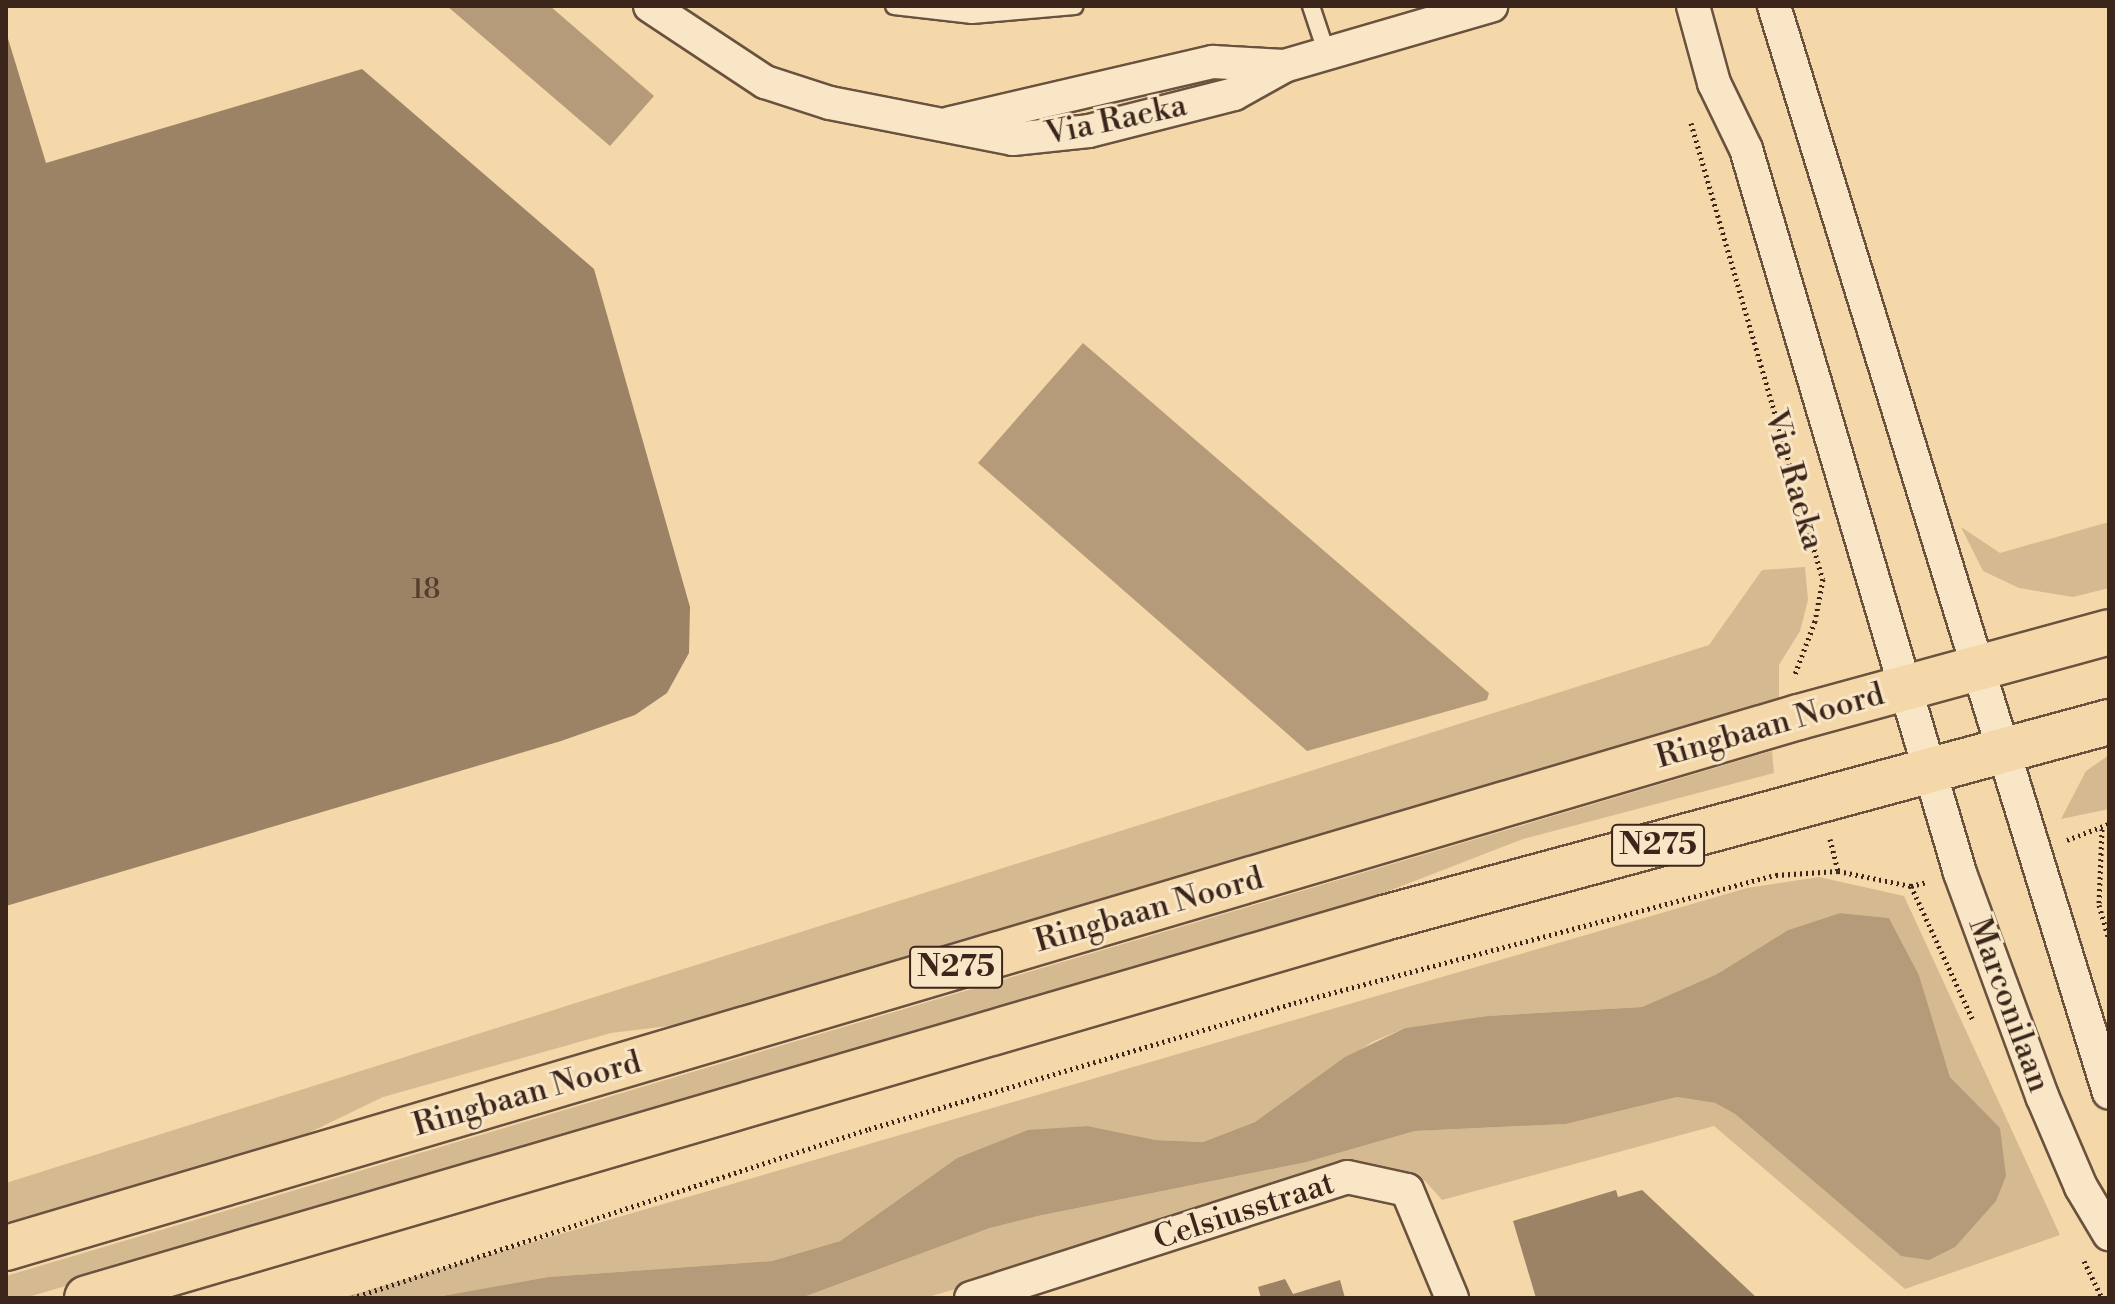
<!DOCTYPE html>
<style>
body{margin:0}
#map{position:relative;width:2115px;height:1304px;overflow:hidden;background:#f4d8a9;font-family:"Libre Bodoni",serif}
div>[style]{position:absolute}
.green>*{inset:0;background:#d5ba91}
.water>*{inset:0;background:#b59b79}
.building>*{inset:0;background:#9c8365}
.path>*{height:5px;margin-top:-2.5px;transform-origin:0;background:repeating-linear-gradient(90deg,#3c261c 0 2px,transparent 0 6px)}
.roads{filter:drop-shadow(2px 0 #6a523f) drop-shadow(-2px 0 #6a523f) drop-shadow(0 2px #6a523f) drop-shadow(0 -2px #6a523f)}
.lane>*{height:16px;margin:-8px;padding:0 8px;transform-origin:8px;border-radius:8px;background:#f8e6c7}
.street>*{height:32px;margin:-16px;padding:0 16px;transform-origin:16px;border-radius:16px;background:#f8e6c7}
.primary>*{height:44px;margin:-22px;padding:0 22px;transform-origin:22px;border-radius:22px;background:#f4d8a9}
span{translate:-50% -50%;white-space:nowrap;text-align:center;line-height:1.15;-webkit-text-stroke:6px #f8e6c7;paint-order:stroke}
.number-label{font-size:28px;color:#543d2e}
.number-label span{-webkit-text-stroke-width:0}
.shield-label span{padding:2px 6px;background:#f8e6c7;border:2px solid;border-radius:6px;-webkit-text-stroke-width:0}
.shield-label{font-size:30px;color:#3c261c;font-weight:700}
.street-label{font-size:32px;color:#3c261c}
.frame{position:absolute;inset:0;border:8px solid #3c261c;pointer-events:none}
</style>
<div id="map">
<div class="green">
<i style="clip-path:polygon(2109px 522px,2109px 588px,2073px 597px,2019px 588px,1983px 571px,1961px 527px,2000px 553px)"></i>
<i style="clip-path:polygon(1805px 567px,1808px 600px,1800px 631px,1779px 665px,1779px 702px,718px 1020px,611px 1033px,383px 1097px,292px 1141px,6px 1228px,6px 1183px,1709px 645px,1762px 570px)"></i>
<i style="clip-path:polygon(1772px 751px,1774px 773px,1523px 839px,1350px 906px,25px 1298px,6px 1298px,6px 1276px)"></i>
<i style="clip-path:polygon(2109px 755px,2109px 809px,2061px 819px,2086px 771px)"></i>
<i style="clip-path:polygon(1819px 877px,1904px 896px,2060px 1235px,1905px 1289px,1714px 1126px,1442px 1200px,1425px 1181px,1377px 1167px,1347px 1173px,925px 1298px,801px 1298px,990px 1228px,1038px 1216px,1307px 1162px,1415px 1131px,1566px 1124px,1677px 1097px,1715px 1103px,1735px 1114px,1901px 1256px,2000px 1129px,1950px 1077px,1919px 975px,1889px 918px,1840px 913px,1788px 930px,1717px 974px,1642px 1007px,1487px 1016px,1405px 1028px,1372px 1042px,1255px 1122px,1203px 1142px,1156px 1140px,1088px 1126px,1028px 1131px,957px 1158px,840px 1241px,772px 1261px,548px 1277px,431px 1298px,341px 1298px,1747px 888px)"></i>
</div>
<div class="water">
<i style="clip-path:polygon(447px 6px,550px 6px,654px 96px,610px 146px)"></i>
<i style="clip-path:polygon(1083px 343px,1489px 693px,1487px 700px,1307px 751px,978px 463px)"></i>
<i style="clip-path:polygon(1840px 913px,1889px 918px,1919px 975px,1950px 1077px,2000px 1128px,2006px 1176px,1996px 1201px,1955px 1247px,1929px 1260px,1901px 1256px,1735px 1114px,1715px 1103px,1677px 1097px,1566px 1124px,1415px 1131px,1307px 1162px,1038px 1216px,990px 1228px,801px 1298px,431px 1298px,548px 1277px,772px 1261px,840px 1241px,957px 1158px,1028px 1130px,1088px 1126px,1156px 1140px,1203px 1142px,1255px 1122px,1345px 1057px,1405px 1028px,1487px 1016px,1642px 1007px,1717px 974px,1788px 930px)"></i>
</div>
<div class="building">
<i style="clip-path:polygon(6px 32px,46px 163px,362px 69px,594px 269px,690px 607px,689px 653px,667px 693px,635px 715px,561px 741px,6px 906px)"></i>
<i style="clip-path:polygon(1616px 1190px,1618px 1197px,1642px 1190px,1757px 1298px,1536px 1298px,1513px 1221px)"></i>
<i style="clip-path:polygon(1285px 1279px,1293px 1294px,1340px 1280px,1345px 1298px,1261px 1298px,1258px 1287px)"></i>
</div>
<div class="path">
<i style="left:1691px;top:123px;width:475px;rotate:73.9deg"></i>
<i style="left:1823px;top:579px;width:43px;rotate:100.8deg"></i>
<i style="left:1815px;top:621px;width:60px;rotate:110.6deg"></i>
<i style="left:2102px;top:829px;width:76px;rotate:92.3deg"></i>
<i style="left:2099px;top:905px;width:35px;rotate:74deg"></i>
<i style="left:1830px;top:839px;width:33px;rotate:76deg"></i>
<i style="left:2067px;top:840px;width:45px;rotate:-20.9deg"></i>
<i style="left:1911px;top:886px;width:148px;rotate:65.2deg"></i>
<i style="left:2084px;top:1261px;width:41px;rotate:64.1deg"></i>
<i style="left:352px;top:1298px;width:544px;rotate:-18.1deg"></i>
<i style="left:869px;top:1129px;width:443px;rotate:-16.5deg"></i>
<i style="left:1294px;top:1003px;width:499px;rotate:-14.9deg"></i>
<i style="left:1776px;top:875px;width:62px;rotate:-3.7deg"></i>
<i style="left:1838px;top:871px;width:75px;rotate:11.6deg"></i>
<i style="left:1911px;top:886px;width:16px;rotate:-14deg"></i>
</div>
<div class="roads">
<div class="lane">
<i style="left:894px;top:6px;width:79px;rotate:6.6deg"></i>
<i style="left:972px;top:15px;width:103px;rotate:-5deg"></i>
<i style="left:1311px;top:6px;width:51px;rotate:71.6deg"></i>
</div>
<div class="street">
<i style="left:650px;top:6px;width:138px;rotate:33.5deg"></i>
<i style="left:765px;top:82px;width:68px;rotate:17.9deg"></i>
<i style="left:830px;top:103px;width:187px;rotate:11.1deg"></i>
<i style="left:1013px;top:139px;width:76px;rotate:-6deg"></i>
<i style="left:1089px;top:131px;width:150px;rotate:-14.3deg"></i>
<i style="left:1234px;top:94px;width:57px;rotate:-29.2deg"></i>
<i style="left:1284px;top:66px;width:216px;rotate:-16.2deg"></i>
<i style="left:1693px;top:6px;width:80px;rotate:74.7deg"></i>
<i style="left:1714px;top:83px;width:73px;rotate:64.1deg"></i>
<i style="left:1746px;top:149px;width:755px;rotate:73.53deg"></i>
<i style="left:1960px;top:873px;width:238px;rotate:69.8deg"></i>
<i style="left:2042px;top:1096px;width:99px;rotate:66.8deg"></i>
<i style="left:2081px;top:1187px;width:55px;rotate:59.2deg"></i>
<i style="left:1774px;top:6px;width:1137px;rotate:72.87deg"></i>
<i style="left:950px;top:123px;width:270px;rotate:-13.1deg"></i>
<i style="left:1213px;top:62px;width:71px;rotate:3.2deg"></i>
<i style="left:971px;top:1298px;width:395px;rotate:-17.8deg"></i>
<i style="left:1347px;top:1177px;width:61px;rotate:12.2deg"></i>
<i style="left:1407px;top:1190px;width:117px;rotate:67.4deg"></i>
</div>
<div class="primary">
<i style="left:6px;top:1248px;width:1870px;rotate:-16.5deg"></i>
<i style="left:1799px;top:717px;width:321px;rotate:-15.3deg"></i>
<i style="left:87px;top:1298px;width:1352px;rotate:-16.33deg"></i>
<i style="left:1384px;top:918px;width:751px;rotate:-15.13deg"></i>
</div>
</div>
<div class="number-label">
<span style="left:426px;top:590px">18</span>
</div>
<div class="shield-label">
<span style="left:1658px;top:845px">N275</span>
<span style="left:956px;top:967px">N275</span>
</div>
<div class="street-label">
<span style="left:1116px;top:120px;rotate:-12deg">Via Raeka</span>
<span style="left:1794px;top:480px;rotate:74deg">Via Raeka</span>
<span style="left:1770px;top:726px;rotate:-16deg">Ringbaan Noord</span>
<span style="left:1149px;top:910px;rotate:-16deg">Ringbaan Noord</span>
<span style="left:2009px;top:1005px;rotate:70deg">Marconilaan</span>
<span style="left:527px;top:1094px;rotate:-16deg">Ringbaan Noord</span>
<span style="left:1244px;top:1211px;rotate:-18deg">Celsiusstraat</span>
</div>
<div class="frame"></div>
</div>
